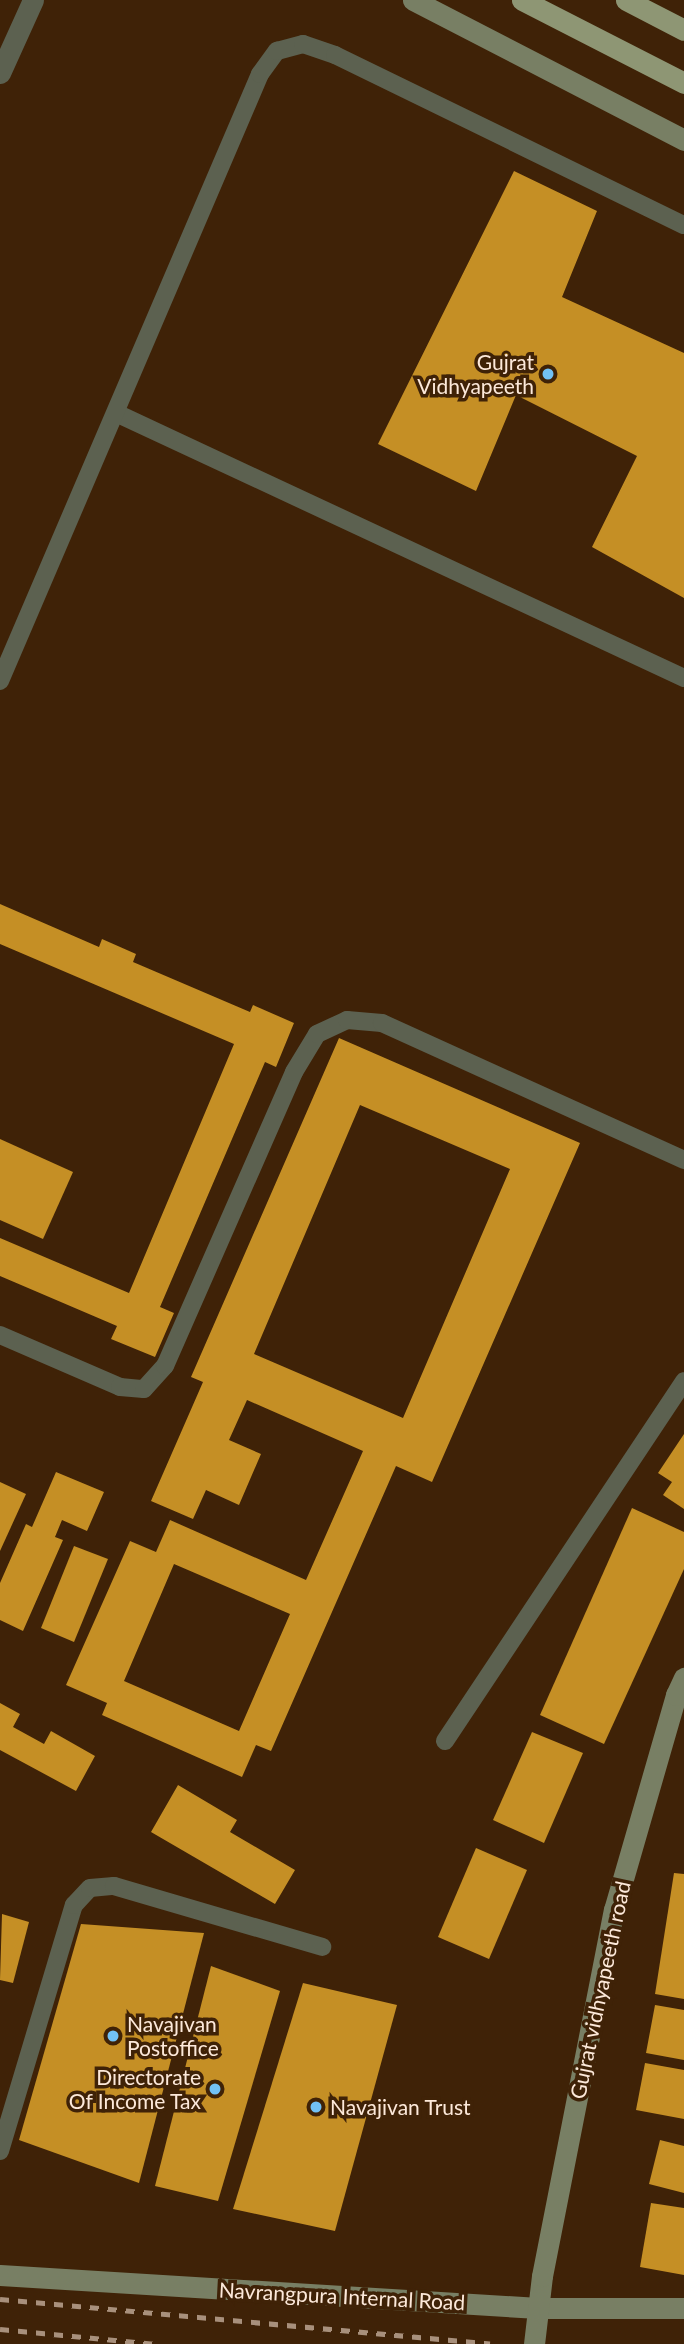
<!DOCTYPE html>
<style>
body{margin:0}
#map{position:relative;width:684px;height:2344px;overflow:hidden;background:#3f2207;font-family:Lato,sans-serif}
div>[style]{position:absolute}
.building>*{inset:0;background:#c58f25}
.lane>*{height:18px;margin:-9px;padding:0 9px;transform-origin:9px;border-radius:9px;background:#5c6150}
.street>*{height:21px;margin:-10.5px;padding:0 10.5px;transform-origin:10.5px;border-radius:10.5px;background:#5c6150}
.secondary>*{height:21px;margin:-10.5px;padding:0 10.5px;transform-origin:10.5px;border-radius:10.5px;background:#787f64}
.primary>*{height:21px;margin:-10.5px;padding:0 10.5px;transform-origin:10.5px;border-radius:10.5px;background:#8e9674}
.rail>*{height:5px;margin-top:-2.5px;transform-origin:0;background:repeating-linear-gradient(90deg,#a8907c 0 9px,transparent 0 18px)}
.dots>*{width:19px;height:19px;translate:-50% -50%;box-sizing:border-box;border:4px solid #3f2207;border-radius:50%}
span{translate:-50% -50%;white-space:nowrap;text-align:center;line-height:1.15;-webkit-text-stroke:7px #3f2207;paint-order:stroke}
.poi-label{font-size:21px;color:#fde9da}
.right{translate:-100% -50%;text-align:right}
.left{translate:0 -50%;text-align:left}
.street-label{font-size:21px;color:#fde9da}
</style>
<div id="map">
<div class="building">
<i style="clip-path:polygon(514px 171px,597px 211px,562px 297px,684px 353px,684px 598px,592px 547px,637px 456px,516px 395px,476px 491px,378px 444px)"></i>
<i style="clip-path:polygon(0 904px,99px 947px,102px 939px,136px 954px,133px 962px,250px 1012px,253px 1005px,294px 1023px,276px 1067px,265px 1062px,160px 1307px,174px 1313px,155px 1357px,111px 1339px,117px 1326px,0 1276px,0 1238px,129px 1293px,234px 1044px,0 944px)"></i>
<i style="clip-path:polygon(evenodd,339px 1038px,580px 1143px,432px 1482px,396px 1466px,271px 1751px,256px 1745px,242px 1777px,102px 1715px,107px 1703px,66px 1685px,130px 1541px,156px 1552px,170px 1520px,306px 1580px,363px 1451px,247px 1400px,229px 1440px,261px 1454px,239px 1505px,206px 1490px,193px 1519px,151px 1501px,203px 1382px,191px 1377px,339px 1038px,360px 1105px,510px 1169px,403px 1418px,254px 1354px,360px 1105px,339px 1038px,174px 1564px,290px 1614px,239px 1731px,124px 1681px,174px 1564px)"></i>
<i style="clip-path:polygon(0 1139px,73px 1172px,43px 1239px,0 1220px)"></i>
<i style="clip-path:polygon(684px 1434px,684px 1509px,663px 1495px,672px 1482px,658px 1473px)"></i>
<i style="clip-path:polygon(56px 1472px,104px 1492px,87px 1531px,62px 1520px,55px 1537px,63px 1540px,23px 1631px,0 1620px,0 1583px,26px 1524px,32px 1527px)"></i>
<i style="clip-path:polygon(0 1482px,26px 1494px,0 1551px)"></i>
<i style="clip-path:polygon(632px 1508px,684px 1532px,684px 1569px,604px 1744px,540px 1715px)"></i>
<i style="clip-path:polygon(74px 1546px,108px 1559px,74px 1642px,41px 1628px)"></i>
<i style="clip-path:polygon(0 1703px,20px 1714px,13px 1727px,44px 1744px,51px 1731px,95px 1756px,76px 1791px,0 1750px)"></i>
<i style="clip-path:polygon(532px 1732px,583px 1753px,544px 1843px,493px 1820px)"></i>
<i style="clip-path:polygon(178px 1785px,237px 1820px,230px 1832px,295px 1870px,275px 1904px,151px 1832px)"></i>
<i style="clip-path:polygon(476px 1848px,527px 1870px,489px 1959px,438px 1937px)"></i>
<i style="clip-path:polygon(674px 1873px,684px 1874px,684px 1999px,655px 1994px)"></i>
<i style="clip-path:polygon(2px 1914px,29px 1922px,13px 1983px,0 1980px)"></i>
<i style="clip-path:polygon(81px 1924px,204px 1933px,139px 2183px,19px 2140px)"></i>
<i style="clip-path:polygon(211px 1966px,280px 1991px,218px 2201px,155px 2186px)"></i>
<i style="clip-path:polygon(303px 1983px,397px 2005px,335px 2231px,233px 2209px)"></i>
<i style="clip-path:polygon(655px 2005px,684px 2010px,684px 2060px,646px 2053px)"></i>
<i style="clip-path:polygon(645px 2063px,684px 2070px,684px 2119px,636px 2110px)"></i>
<i style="clip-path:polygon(660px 2140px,684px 2146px,684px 2193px,649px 2184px)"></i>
<i style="clip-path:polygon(651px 2203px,684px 2208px,684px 2275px,640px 2267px)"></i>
</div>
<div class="lane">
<i style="left:116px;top:413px;width:627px;rotate:25.01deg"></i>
<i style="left:0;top:681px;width:660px;rotate:-66.81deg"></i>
<i style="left:260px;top:74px;width:29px;rotate:-54deg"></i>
<i style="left:277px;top:51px;width:27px;rotate:-15deg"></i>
<i style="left:303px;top:44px;width:34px;rotate:19deg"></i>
<i style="left:335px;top:55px;width:388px;rotate:26deg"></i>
<i style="left:0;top:1335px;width:131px;rotate:23.4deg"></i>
<i style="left:120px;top:1387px;width:24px;rotate:5deg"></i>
<i style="left:144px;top:1389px;width:31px;rotate:-48deg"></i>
<i style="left:165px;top:1366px;width:321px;rotate:-66.3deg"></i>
<i style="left:294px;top:1072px;width:44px;rotate:-58.8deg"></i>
<i style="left:317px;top:1034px;width:33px;rotate:-25deg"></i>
<i style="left:347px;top:1020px;width:35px;rotate:5deg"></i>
<i style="left:382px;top:1023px;width:332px;rotate:24.4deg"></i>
<i style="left:445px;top:1741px;width:432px;rotate:-56.4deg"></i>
<i style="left:0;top:2151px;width:257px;rotate:-73.3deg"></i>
<i style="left:74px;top:1905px;width:23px;rotate:-47deg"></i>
<i style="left:90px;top:1888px;width:24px;rotate:-5deg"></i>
<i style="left:114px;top:1886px;width:217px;rotate:16.3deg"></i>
</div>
<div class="street">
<i style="left:0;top:73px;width:80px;rotate:-65.7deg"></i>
</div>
<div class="secondary">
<i style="left:413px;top:0;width:305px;rotate:27.3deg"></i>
<i style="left:0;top:2275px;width:539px;rotate:3.51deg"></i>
<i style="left:538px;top:2308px;width:146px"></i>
<i style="left:534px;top:2344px;width:68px;rotate:-83.3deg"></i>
<i style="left:542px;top:2276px;width:373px;rotate:-78.9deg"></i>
<i style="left:614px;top:1910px;width:224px;rotate:-73.9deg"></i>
<i style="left:676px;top:1695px;width:19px;rotate:-65deg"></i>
</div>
<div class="primary">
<i style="left:522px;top:0;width:182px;rotate:27.1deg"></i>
<i style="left:626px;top:0;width:65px;rotate:27.3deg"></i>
</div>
<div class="rail">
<i style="left:0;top:2299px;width:492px;rotate:5.2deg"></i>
<i style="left:0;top:2329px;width:157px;rotate:5.5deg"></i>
</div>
<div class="dots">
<i style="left:548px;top:374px;background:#72c1f5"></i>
<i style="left:113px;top:2036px;background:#72c1f5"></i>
<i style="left:215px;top:2089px;background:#72c1f5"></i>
<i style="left:316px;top:2107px;background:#72c1f5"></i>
</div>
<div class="poi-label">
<span class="right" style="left:534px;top:374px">Gujrat<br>Vidhyapeeth</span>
<span class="left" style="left:127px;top:2036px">Navajivan<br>Postoffice</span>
<span class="right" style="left:201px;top:2089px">Directorate<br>Of Income Tax</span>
<span class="left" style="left:330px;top:2107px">Navajivan Trust</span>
</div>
<div class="street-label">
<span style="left:600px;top:1990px;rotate:-78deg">Gujrat vidhyapeeth road</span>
<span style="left:342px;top:2296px;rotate:3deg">Navrangpura Internal Road</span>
</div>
</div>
